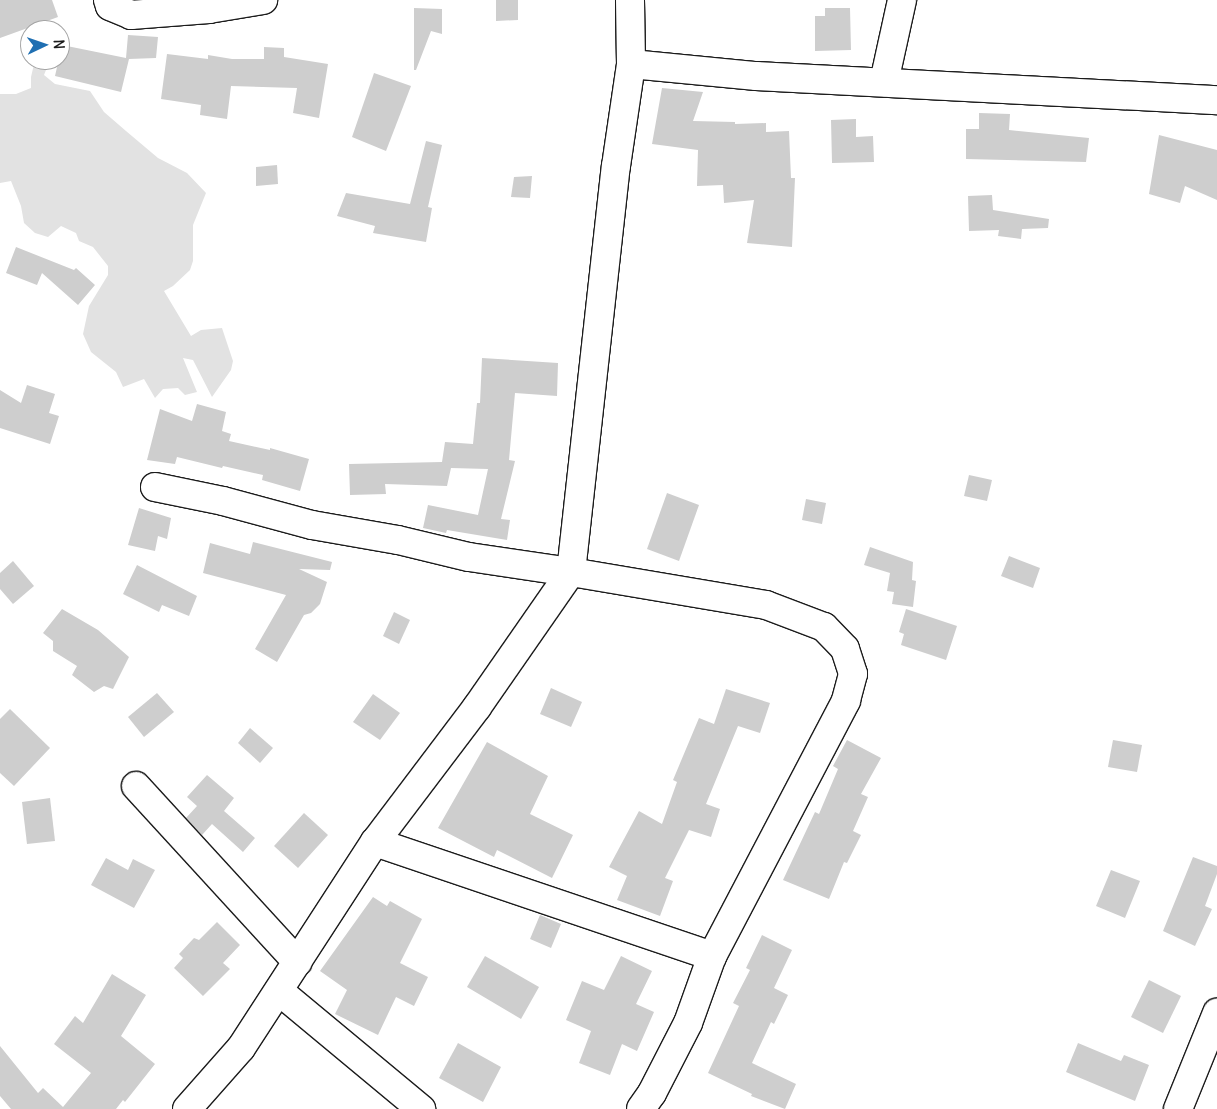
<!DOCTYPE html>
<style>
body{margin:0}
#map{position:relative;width:1217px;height:1109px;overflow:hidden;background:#fff;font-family:Delius,sans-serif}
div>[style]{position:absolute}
.green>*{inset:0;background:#e2e2e2}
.building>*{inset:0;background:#cecece}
.roads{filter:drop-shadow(1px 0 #1c1c1c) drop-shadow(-1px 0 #1c1c1c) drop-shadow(0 1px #1c1c1c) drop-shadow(0 -1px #1c1c1c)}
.minor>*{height:28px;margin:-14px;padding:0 14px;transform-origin:14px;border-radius:14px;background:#fff}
span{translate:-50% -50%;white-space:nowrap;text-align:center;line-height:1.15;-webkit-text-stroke:4px #fff;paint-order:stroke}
.north{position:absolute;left:20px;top:20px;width:50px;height:50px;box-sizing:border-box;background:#fff;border:1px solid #a4a4a4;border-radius:50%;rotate:87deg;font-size:14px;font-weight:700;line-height:20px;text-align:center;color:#1c1c1c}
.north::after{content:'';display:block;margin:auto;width:18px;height:22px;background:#1f6fb2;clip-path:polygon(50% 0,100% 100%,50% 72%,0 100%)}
</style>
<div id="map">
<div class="green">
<i style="clip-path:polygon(35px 60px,50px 60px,44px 75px,55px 84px,90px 91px,104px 112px,126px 131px,158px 158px,187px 173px,206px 193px,193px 225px,193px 261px,190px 270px,173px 286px,164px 291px,191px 336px,201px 330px,222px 328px,233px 361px,231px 370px,212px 397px,193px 360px,183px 358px,197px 392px,185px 395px,178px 388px,163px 389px,155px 398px,144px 379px,123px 387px,116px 372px,91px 352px,83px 334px,89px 306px,108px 275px,108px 266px,93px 247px,79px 241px,76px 233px,61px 226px,48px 237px,35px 233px,24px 223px,21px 206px,11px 181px,0 183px,0 94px,16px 94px,31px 88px,31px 77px)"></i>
</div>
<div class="building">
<i style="clip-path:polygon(0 0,52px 0,58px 17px,0 38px)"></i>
<i style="clip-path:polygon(496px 0,518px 0,518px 20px,496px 21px)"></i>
<i style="clip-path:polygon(414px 8px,442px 9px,442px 34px,431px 31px,416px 70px,414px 70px)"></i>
<i style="clip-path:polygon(825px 8px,850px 8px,851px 50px,815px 51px,815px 16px,825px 16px)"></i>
<i style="clip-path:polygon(128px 35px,158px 37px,156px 58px,129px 59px,121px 92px,55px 76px,62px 45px,126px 58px)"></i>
<i style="clip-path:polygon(264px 47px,284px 48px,284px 57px,328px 64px,319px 118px,293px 113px,297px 88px,231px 86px,227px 119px,200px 115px,201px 105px,161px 99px,167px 54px,208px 59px,208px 55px,232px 59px,264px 59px)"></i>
<i style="clip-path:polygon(374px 73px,411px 86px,386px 151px,352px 137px)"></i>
<i style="clip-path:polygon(662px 88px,703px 92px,693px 121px,735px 122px,735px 124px,766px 123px,766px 132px,789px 131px,791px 178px,795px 178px,792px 247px,747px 243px,754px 200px,724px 203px,723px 185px,697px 186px,698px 150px,652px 144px)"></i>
<i style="clip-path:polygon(979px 113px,1010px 114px,1009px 130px,1089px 138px,1086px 162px,966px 159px,966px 129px,979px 129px)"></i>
<i style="clip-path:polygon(856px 119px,856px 137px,873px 136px,874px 162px,832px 163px,831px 120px)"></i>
<i style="clip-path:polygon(1159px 135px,1217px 150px,1217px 200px,1185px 186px,1180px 203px,1149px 194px)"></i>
<i style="clip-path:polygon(426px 141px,442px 145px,428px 207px,432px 208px,426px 242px,373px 233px,375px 226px,337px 216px,346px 193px,410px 204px)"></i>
<i style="clip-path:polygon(277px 165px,278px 184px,256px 186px,256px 167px)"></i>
<i style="clip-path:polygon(532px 176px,530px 198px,511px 197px,514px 177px)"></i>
<i style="clip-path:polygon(992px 195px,993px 210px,1049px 219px,1048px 228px,1022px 229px,1021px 239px,998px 236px,999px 230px,969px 231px,968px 196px)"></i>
<i style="clip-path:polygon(16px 247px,74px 270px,76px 268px,95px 285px,78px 305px,42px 273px,37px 285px,6px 273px)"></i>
<i style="clip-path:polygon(482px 358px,558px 363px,557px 396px,515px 393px,509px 460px,515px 461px,501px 519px,510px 520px,507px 540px,447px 530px,446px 533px,423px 528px,428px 505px,478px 515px,488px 469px,451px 468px,447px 486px,385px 484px,386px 494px,350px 495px,349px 464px,442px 462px,445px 442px,473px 444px,477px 403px,480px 403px)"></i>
<i style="clip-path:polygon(27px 385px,55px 394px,49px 413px,59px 416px,50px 444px,0 428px,0 390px,21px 403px)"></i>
<i style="clip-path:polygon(197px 404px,226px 412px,222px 431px,231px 434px,229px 441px,270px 450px,270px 448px,309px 459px,300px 491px,262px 480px,263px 475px,223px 466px,222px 468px,177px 457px,175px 464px,147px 460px,160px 409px,192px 421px)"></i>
<i style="clip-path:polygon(969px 475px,992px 480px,987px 501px,964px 496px)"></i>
<i style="clip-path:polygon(667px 493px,699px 505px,679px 561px,647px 549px)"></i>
<i style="clip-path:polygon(806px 499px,826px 503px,822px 524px,802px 520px)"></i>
<i style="clip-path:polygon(139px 508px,171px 518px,167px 539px,158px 536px,155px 551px,128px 545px)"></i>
<i style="clip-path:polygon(253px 542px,332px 562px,330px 570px,299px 569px,327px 582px,320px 604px,311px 613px,304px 615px,277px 662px,255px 649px,286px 595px,203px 573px,210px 543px,250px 554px)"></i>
<i style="clip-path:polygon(870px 547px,913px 562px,912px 580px,916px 581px,913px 607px,892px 604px,894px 592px,887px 591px,890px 573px,864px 565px)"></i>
<i style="clip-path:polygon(1009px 556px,1040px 568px,1033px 588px,1001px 576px)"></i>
<i style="clip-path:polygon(13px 561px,34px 586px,13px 604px,0 589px,0 573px)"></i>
<i style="clip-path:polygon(137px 565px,197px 596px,189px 616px,162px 605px,159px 612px,123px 594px)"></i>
<i style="clip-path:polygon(62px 609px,98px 630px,129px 657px,113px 689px,104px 686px,94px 692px,72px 675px,77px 666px,53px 651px,53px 641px,43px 633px)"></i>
<i style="clip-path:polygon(906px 609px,957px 626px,946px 660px,901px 645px,904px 634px,899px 632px)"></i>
<i style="clip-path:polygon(394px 612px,410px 620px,399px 644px,383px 636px)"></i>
<i style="clip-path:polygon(551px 688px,582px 702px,571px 727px,540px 714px)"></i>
<i style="clip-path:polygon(726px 689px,770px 703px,760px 733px,738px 726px,706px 804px,720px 809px,711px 837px,689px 830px,665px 878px,673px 881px,660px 916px,617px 900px,627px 876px,609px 867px,639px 811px,662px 824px,677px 782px,673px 780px,699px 718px,714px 724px)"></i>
<i style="clip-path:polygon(157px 693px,174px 712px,144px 737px,128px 717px)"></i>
<i style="clip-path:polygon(373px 694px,400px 713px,380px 740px,353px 722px)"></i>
<i style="clip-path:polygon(10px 709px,50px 748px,14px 786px,0 773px,0 719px)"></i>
<i style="clip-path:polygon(250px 728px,273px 748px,260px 763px,238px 743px)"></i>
<i style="clip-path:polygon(847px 740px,881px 758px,861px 794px,868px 797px,853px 831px,861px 835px,847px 863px,844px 862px,829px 899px,783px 880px,815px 812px,819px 814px,838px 769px,833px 766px)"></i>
<i style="clip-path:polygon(1113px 740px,1142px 745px,1137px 772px,1108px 767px)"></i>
<i style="clip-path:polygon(487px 742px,548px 776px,530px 814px,573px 835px,552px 878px,497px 850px,494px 857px,438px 828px)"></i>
<i style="clip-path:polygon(207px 775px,234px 798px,224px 811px,255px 838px,243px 852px,212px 824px,202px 835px,186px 818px,197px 806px,187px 797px)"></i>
<i style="clip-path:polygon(50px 798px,55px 841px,27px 844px,22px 802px)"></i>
<i style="clip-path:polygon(304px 813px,328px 835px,298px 868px,274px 846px)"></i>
<i style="clip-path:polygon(1193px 857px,1217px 866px,1217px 874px,1205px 906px,1212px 909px,1195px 946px,1163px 931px)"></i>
<i style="clip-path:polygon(106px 858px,128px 870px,133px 859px,155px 870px,134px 908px,91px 885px)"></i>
<i style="clip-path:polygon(1111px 870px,1140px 881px,1125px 918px,1096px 906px)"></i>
<i style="clip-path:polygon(373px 897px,387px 906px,390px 901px,422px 919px,400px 963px,428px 977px,414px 1006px,396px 997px,378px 1035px,335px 1014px,347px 990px,320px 971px)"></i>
<i style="clip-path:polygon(540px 915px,561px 924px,551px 948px,530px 939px)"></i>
<i style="clip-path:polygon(217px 922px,240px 945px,223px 963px,230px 969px,203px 996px,174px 968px,183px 958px,179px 954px,194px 938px,199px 940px)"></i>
<i style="clip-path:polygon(762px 935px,792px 950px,774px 988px,788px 995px,774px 1024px,771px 1022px,752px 1063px,796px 1084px,785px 1109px,751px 1096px,752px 1094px,708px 1073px,739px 1006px,733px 1003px,750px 970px,746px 968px)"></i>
<i style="clip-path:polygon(485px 956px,539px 987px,521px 1019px,467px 987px)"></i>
<i style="clip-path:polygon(621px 956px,652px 971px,636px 1004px,654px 1012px,637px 1051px,622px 1044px,610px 1075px,579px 1063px,591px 1031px,566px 1020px,582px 981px,604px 990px)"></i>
<i style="clip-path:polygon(112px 974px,146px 995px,121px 1036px,155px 1064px,125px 1102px,123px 1100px,116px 1109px,11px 1109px,0 1096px,0 1046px,38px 1093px,43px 1088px,63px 1107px,91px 1073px,54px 1044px,75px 1016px,83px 1023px)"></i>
<i style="clip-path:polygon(1149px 980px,1181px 996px,1163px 1033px,1131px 1017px)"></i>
<i style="clip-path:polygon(458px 1043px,501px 1067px,483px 1102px,439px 1078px)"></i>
<i style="clip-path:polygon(1078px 1043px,1121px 1061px,1124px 1055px,1149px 1065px,1135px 1101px,1066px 1072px)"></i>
</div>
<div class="roads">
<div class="minor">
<i style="left:108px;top:0;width:6px;rotate:72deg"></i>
<i style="left:110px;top:6px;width:23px;rotate:23deg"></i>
<i style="left:131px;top:15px;width:78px;rotate:-4.4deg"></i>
<i style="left:209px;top:9px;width:55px;rotate:-9.5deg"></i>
<i style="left:631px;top:64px;width:126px;rotate:5.5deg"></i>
<i style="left:756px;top:76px;width:462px;rotate:3deg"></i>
<i style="left:884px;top:82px;width:84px;rotate:-77.6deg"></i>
<i style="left:155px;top:487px;width:69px;rotate:11.6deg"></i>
<i style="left:223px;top:501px;width:92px;rotate:15.1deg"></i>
<i style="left:312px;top:525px;width:87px;rotate:9.9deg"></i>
<i style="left:398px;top:540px;width:73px;rotate:13.5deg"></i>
<i style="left:469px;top:557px;width:103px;rotate:8.4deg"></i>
<i style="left:571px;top:572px;width:198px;rotate:9.6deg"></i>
<i style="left:766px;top:605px;width:62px;rotate:20.8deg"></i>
<i style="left:824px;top:627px;width:30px;rotate:46deg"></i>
<i style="left:845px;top:649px;width:26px;rotate:72deg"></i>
<i style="left:853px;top:674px;width:28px;rotate:105deg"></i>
<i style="left:846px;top:701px;width:288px;rotate:117.7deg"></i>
<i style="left:712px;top:956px;width:71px;rotate:109.7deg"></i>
<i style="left:688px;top:1023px;width:79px;rotate:117.2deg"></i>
<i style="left:652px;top:1093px;width:19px;rotate:125deg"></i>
<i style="left:136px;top:786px;width:239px;rotate:47.5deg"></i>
<i style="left:375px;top:842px;width:356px;rotate:18.7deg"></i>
<i style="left:279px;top:991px;width:185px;rotate:39.7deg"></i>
<i style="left:187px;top:1109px;width:81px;rotate:-48.5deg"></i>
<i style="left:241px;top:1048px;width:246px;rotate:-57deg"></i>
<i style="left:375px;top:842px;width:169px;rotate:-52.9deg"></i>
<i style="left:477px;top:707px;width:165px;rotate:-55.2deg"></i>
<i style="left:571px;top:572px;width:408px;rotate:-83.7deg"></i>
<i style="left:616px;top:166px;width:103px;rotate:-81.6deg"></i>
<i style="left:631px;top:64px;width:64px;rotate:-90.9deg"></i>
<i style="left:1178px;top:1109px;width:104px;rotate:-67.9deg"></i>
</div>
</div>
<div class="north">N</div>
</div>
